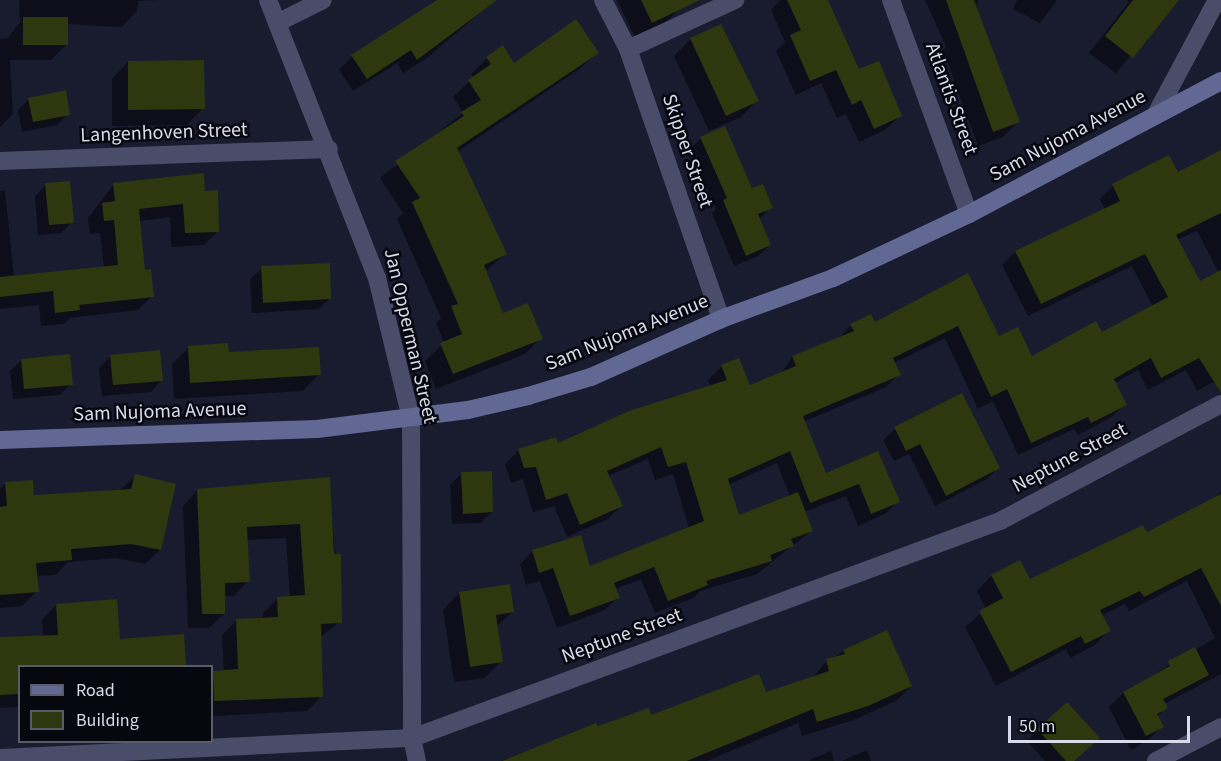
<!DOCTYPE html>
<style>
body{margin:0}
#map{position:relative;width:1221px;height:761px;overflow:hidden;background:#191b2f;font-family:"Source Sans 3",sans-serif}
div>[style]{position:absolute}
.shadow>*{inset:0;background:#0007}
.building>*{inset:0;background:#2f370f}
.street>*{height:18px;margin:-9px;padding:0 9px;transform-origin:9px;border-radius:9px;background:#494d69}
.secondary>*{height:18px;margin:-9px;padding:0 9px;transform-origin:9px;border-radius:9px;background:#626894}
span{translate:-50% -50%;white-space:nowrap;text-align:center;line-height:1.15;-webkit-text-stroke:5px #06070f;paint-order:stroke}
.street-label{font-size:20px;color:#d9dbea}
.legend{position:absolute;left:18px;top:665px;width:195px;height:78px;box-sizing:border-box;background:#06070f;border:2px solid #5a5c67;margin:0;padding:8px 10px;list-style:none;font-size:18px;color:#d9dbea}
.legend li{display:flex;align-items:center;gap:12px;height:30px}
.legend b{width:30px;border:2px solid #5a5c67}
.scale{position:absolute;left:1008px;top:716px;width:182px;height:27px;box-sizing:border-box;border:3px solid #d9dbea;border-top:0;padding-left:8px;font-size:18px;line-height:21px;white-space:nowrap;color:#d9dbea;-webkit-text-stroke:4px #06070f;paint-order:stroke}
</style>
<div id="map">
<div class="shadow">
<i style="clip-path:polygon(19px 0,158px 0,138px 1px,137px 11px,122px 27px,67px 24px,67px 44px,51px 60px,10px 60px,13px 114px,0 127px,0 39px,8px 38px,20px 22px)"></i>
<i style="clip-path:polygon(440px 0,495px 0,427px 58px,403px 73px,397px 63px,353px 91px,339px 70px,352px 56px)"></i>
<i style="clip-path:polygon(617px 0,675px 0,679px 9px,662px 26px,636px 39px)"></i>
<i style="clip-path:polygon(780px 0,817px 0,859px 71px,900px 116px,885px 130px,859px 142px,846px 114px,837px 118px,821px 83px,796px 95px,776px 51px,785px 42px,771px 10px)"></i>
<i style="clip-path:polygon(925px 0,978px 0,976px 8px,1018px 122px,1003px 137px,978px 146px,943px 50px,946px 47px)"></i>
<i style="clip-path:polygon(1017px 0,1057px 0,1040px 23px,1013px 9px)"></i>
<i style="clip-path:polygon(1126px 0,1177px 0,1116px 73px,1089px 53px,1129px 2px)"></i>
<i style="clip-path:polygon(691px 39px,757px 100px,741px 117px,709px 131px,674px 56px)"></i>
<i style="clip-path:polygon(597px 52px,581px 68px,457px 152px,505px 254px,485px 272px,502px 315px,541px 338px,525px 354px,436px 389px,425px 361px,444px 343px,436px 323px,441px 318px,397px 219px,403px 213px,380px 178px,463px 113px,453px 97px,474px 77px,471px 74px,487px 58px,514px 65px)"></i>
<i style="clip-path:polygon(128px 62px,203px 108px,187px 125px,112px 126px,112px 79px)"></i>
<i style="clip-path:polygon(29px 99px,68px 114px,57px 125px,22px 132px,18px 110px)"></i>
<i style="clip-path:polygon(701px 138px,771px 207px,759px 219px,770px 245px,758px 256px,734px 266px,712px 213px,716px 209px,690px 149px)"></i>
<i style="clip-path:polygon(evenodd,1221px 150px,1221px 378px,1197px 391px,1186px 370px,1148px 390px,1138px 370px,1115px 383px,1125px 404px,1112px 417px,1078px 435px,1074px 429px,1018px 455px,993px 401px,978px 409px,945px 338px,894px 363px,899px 374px,886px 387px,803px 422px,825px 475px,877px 453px,898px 501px,885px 514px,858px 526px,846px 496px,804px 512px,811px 531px,757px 574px,700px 591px,693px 598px,655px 613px,641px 579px,615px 589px,618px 597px,605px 610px,557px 628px,540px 581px,526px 585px,520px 564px,533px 551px,589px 568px,689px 528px,673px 474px,655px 480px,648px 459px,608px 476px,621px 506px,608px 519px,567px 537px,554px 506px,533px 512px,523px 479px,511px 483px,505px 464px,518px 451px,555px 439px,557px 445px,711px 387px,708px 380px,721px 367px,738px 360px,749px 387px,781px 374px,792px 357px,838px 339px,851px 325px,874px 324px,967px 275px,999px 338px,1031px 358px,1101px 334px,1153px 307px,1132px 266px,1028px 316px,1002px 265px,1015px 252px,1105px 210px,1100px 199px,1113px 186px,1152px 165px,1177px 174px,1221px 150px,1197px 231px,1219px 273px,1200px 283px,1177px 240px,1197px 231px,1221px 150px,777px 463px,790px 497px,738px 517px,728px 485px,777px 463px)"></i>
<i style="clip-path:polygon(114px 184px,203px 192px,218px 231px,204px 245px,171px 247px,170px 217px,139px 221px,144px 272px,152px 296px,138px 310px,70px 318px,64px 324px,41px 326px,39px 305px,0 309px,0 191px,5px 190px,14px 277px,104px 268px,100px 233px,90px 234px,88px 218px)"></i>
<i style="clip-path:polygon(46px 185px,72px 222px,61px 233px,38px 235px,35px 196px)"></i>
<i style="clip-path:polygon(262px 268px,330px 298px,319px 309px,252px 313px,250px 279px)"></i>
<i style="clip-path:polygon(189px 347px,227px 354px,319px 374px,303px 391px,174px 399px,172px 364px)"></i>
<i style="clip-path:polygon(111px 356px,162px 380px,151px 392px,102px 396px,99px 368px)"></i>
<i style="clip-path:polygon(22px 360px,71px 384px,60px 395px,13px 399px,10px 371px)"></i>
<i style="clip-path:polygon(961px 395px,998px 468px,987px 479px,935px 506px,909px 454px,894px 461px,883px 440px,895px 429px)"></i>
<i style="clip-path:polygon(462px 473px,492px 512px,481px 523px,452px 524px,450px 485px)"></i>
<i style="clip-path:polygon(135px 476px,160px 550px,145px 564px,116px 558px,68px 562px,56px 575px,36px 576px,37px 591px,22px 606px,0 608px,0 489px,5px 484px,33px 497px,120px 490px)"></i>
<i style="clip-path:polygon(329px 479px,340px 622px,320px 637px,322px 696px,307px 711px,212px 716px,212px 672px,224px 672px,222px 635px,237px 620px,263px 619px,263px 613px,278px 598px,290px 598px,286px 538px,246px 540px,248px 581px,234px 596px,224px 596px,224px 614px,209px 628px,188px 628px,183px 506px,197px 491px)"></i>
<i style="clip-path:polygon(1221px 492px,1221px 674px,1164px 704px,1166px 707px,1157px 717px,1162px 726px,1147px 741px,1131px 750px,1109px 707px,1123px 693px,1215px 638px,1187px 581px,1129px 611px,1125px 604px,1101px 616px,1109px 630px,1095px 645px,1070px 658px,1066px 649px,996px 686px,965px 627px,986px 609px,977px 591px,991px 576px,1019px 562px,1029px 581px,1146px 534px,1213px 500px)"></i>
<i style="clip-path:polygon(459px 593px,512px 612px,496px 627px,501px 661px,485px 678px,454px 682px,443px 610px)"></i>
<i style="clip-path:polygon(56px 605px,119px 641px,182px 636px,185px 666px,20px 666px,20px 707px,0 708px,0 639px,43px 637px,42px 620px)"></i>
<i style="clip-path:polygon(844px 651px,911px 686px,896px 701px,851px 721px,802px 736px,798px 723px,707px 761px,501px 761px,596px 725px,597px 728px,765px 694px,812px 678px,827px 661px)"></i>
<i style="clip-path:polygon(1038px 730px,1073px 761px,1045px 761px,1027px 741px)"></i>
<i style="clip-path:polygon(867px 750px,871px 761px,842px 761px)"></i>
<i style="clip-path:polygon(831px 751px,834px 761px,809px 761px,812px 759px)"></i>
</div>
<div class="building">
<i style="clip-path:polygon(437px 0,497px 0,417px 60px,411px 50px,367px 79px,351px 55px)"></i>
<i style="clip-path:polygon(641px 0,700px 0,652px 23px)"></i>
<i style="clip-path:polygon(787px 0,828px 0,859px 69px,879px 61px,902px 116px,874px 129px,861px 100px,852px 105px,836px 70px,810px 81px,790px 35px,801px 30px)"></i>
<i style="clip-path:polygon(946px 0,974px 0,1020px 122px,993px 132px)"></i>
<i style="clip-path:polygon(1133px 0,1179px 0,1133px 58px,1105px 36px)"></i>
<i style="clip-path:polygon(23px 17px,68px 17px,68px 45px,23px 45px)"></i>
<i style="clip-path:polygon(576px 19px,599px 53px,457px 148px,507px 254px,484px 265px,503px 313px,528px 303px,543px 339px,453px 374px,440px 343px,462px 334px,451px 306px,458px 304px,412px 202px,420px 198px,395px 161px,464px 116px,461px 112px,481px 100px,468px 80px,491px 64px,486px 57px,503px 45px,514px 63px)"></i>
<i style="clip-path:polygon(721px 24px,759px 101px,726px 116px,690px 38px)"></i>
<i style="clip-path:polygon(204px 60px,205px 109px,128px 110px,128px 61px)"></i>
<i style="clip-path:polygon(66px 90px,70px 115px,33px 122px,28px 98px)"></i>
<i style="clip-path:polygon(725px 126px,752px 188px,763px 184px,773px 208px,758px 214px,771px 245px,746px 256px,723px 200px,727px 198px,700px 137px)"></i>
<i style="clip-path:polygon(1221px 150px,1221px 213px,1176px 235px,1200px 281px,1221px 270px,1221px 393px,1199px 358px,1161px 378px,1151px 358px,1114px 379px,1127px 405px,1091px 423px,1088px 417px,1031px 443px,1007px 389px,991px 397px,958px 326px,893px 358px,901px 375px,803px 416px,826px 473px,878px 451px,900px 502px,871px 514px,859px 484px,810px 503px,790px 451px,728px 479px,739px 515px,798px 492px,813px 531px,791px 539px,794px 546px,770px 555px,772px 561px,706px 581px,708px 585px,668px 601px,654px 567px,614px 583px,620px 598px,570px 616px,553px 568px,539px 573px,532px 550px,581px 535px,590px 566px,704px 521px,686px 462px,668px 467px,661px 447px,607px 471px,623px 506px,580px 525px,567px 493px,546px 500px,536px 467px,524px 468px,518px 449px,556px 437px,558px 443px,629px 411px,727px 380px,721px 365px,739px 358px,750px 385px,796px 366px,792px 356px,854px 331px,850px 324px,871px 314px,875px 322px,968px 273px,999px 336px,1018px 327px,1032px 356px,1096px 321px,1102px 332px,1168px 297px,1145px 254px,1041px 304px,1015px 251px,1120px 201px,1112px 184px,1151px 164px,1169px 155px,1178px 172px)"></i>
<i style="clip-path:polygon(204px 173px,205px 191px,218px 190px,219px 232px,185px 233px,183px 204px,139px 209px,145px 270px,151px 269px,154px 297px,79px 305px,80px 310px,55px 313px,53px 291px,0 297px,0 277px,118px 265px,114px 220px,104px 221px,102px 203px,115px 201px,113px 183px)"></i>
<i style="clip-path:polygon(70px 181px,74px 223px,49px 225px,45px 183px)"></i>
<i style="clip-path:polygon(330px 263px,331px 299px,263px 303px,261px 266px)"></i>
<i style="clip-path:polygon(228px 343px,229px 352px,319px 347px,321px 375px,190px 383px,188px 346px)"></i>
<i style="clip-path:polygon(160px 350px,163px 381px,113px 385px,110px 355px)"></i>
<i style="clip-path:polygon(70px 354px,73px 385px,24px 389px,21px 359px)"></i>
<i style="clip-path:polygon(962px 393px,1000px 468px,946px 496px,920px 444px,906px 451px,894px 427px)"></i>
<i style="clip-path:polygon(492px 471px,493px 512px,463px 514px,461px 472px)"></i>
<i style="clip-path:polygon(135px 474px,176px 484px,161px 550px,131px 544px,71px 549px,72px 560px,36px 563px,39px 592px,0 595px,0 507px,7px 506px,5px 482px,33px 480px,34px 495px,131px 489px)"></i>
<i style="clip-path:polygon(330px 477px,334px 554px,341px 554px,342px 623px,321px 624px,323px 697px,214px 701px,213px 671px,238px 669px,236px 619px,278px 617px,277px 597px,305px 595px,300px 524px,247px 527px,250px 582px,225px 583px,225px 614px,202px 614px,197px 489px)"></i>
<i style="clip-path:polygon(1221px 494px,1221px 606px,1201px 568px,1144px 597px,1140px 591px,1100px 610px,1111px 631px,1085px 644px,1081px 636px,1011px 672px,979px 611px,1003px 598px,991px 575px,1020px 560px,1030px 579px,1143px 525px,1147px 532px)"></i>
<i style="clip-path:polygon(510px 584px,514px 612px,496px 615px,503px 662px,470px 667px,459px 592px)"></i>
<i style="clip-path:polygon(117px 599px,120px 639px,184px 634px,186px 666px,20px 666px,20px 694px,0 695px,0 637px,58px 635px,56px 604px)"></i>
<i style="clip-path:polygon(887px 630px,912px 686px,868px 706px,817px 722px,813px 709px,687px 761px,502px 761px,596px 723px,598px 726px,649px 708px,651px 715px,759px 674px,766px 692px,829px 671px,826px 659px,845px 654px,843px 650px)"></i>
<i style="clip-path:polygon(1195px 647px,1209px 675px,1163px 699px,1168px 708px,1157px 714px,1164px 727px,1146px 736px,1123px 692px,1170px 666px,1168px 661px)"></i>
<i style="clip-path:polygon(1067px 702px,1100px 738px,1074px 761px,1066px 761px,1037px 729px)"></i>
</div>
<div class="street">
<i style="left:268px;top:0;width:299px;rotate:68.6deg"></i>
<i style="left:377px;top:278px;width:145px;rotate:76.4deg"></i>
<i style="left:411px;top:419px;width:319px;rotate:89.8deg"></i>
<i style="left:412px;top:738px;width:24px;rotate:78deg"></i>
<i style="left:603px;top:0;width:55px;rotate:63deg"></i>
<i style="left:628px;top:49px;width:286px;rotate:71deg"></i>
<i style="left:891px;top:0;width:228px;rotate:70deg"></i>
<i style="left:277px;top:23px;width:51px;rotate:-26.6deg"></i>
<i style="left:628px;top:49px;width:118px;rotate:-24.6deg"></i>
<i style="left:1155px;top:116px;width:132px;rotate:-61.9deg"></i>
<i style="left:0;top:161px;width:329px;rotate:-2.1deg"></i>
<i style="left:0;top:758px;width:412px;rotate:-2.8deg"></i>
<i style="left:412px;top:738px;width:627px;rotate:-20.26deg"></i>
<i style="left:1000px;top:521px;width:250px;rotate:-27.9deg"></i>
<i style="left:1156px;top:761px;width:73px;rotate:-27.6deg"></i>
</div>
<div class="secondary">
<i style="left:0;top:440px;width:317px;rotate:-2deg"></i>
<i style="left:317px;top:429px;width:152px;rotate:-7.2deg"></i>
<i style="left:468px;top:410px;width:62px;rotate:-13.1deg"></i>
<i style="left:528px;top:396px;width:66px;rotate:-16.8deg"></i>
<i style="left:591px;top:377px;width:142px;rotate:-24deg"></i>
<i style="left:721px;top:319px;width:119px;rotate:-20.1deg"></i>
<i style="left:833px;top:278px;width:150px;rotate:-25.2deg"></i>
<i style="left:969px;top:214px;width:285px;rotate:-27.8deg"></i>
</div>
<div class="street-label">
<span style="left:951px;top:99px;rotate:70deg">Atlantis Street</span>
<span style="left:164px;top:133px;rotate:-2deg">Langenhoven Street</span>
<span style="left:1068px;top:136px;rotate:-28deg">Sam Nujoma Avenue</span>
<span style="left:687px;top:151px;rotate:71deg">Skipper Street</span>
<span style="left:627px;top:333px;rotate:-22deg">Sam Nujoma Avenue</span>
<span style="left:410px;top:336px;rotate:77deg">Jan Opperman Street</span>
<span style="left:160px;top:412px;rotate:-2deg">Sam Nujoma Avenue</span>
<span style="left:1070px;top:458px;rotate:-28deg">Neptune Street</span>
<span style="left:622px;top:636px;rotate:-20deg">Neptune Street</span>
</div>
<ul class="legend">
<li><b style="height:8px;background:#626894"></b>Road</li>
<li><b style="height:16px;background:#2f370f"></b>Building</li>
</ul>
<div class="scale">50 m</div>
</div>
